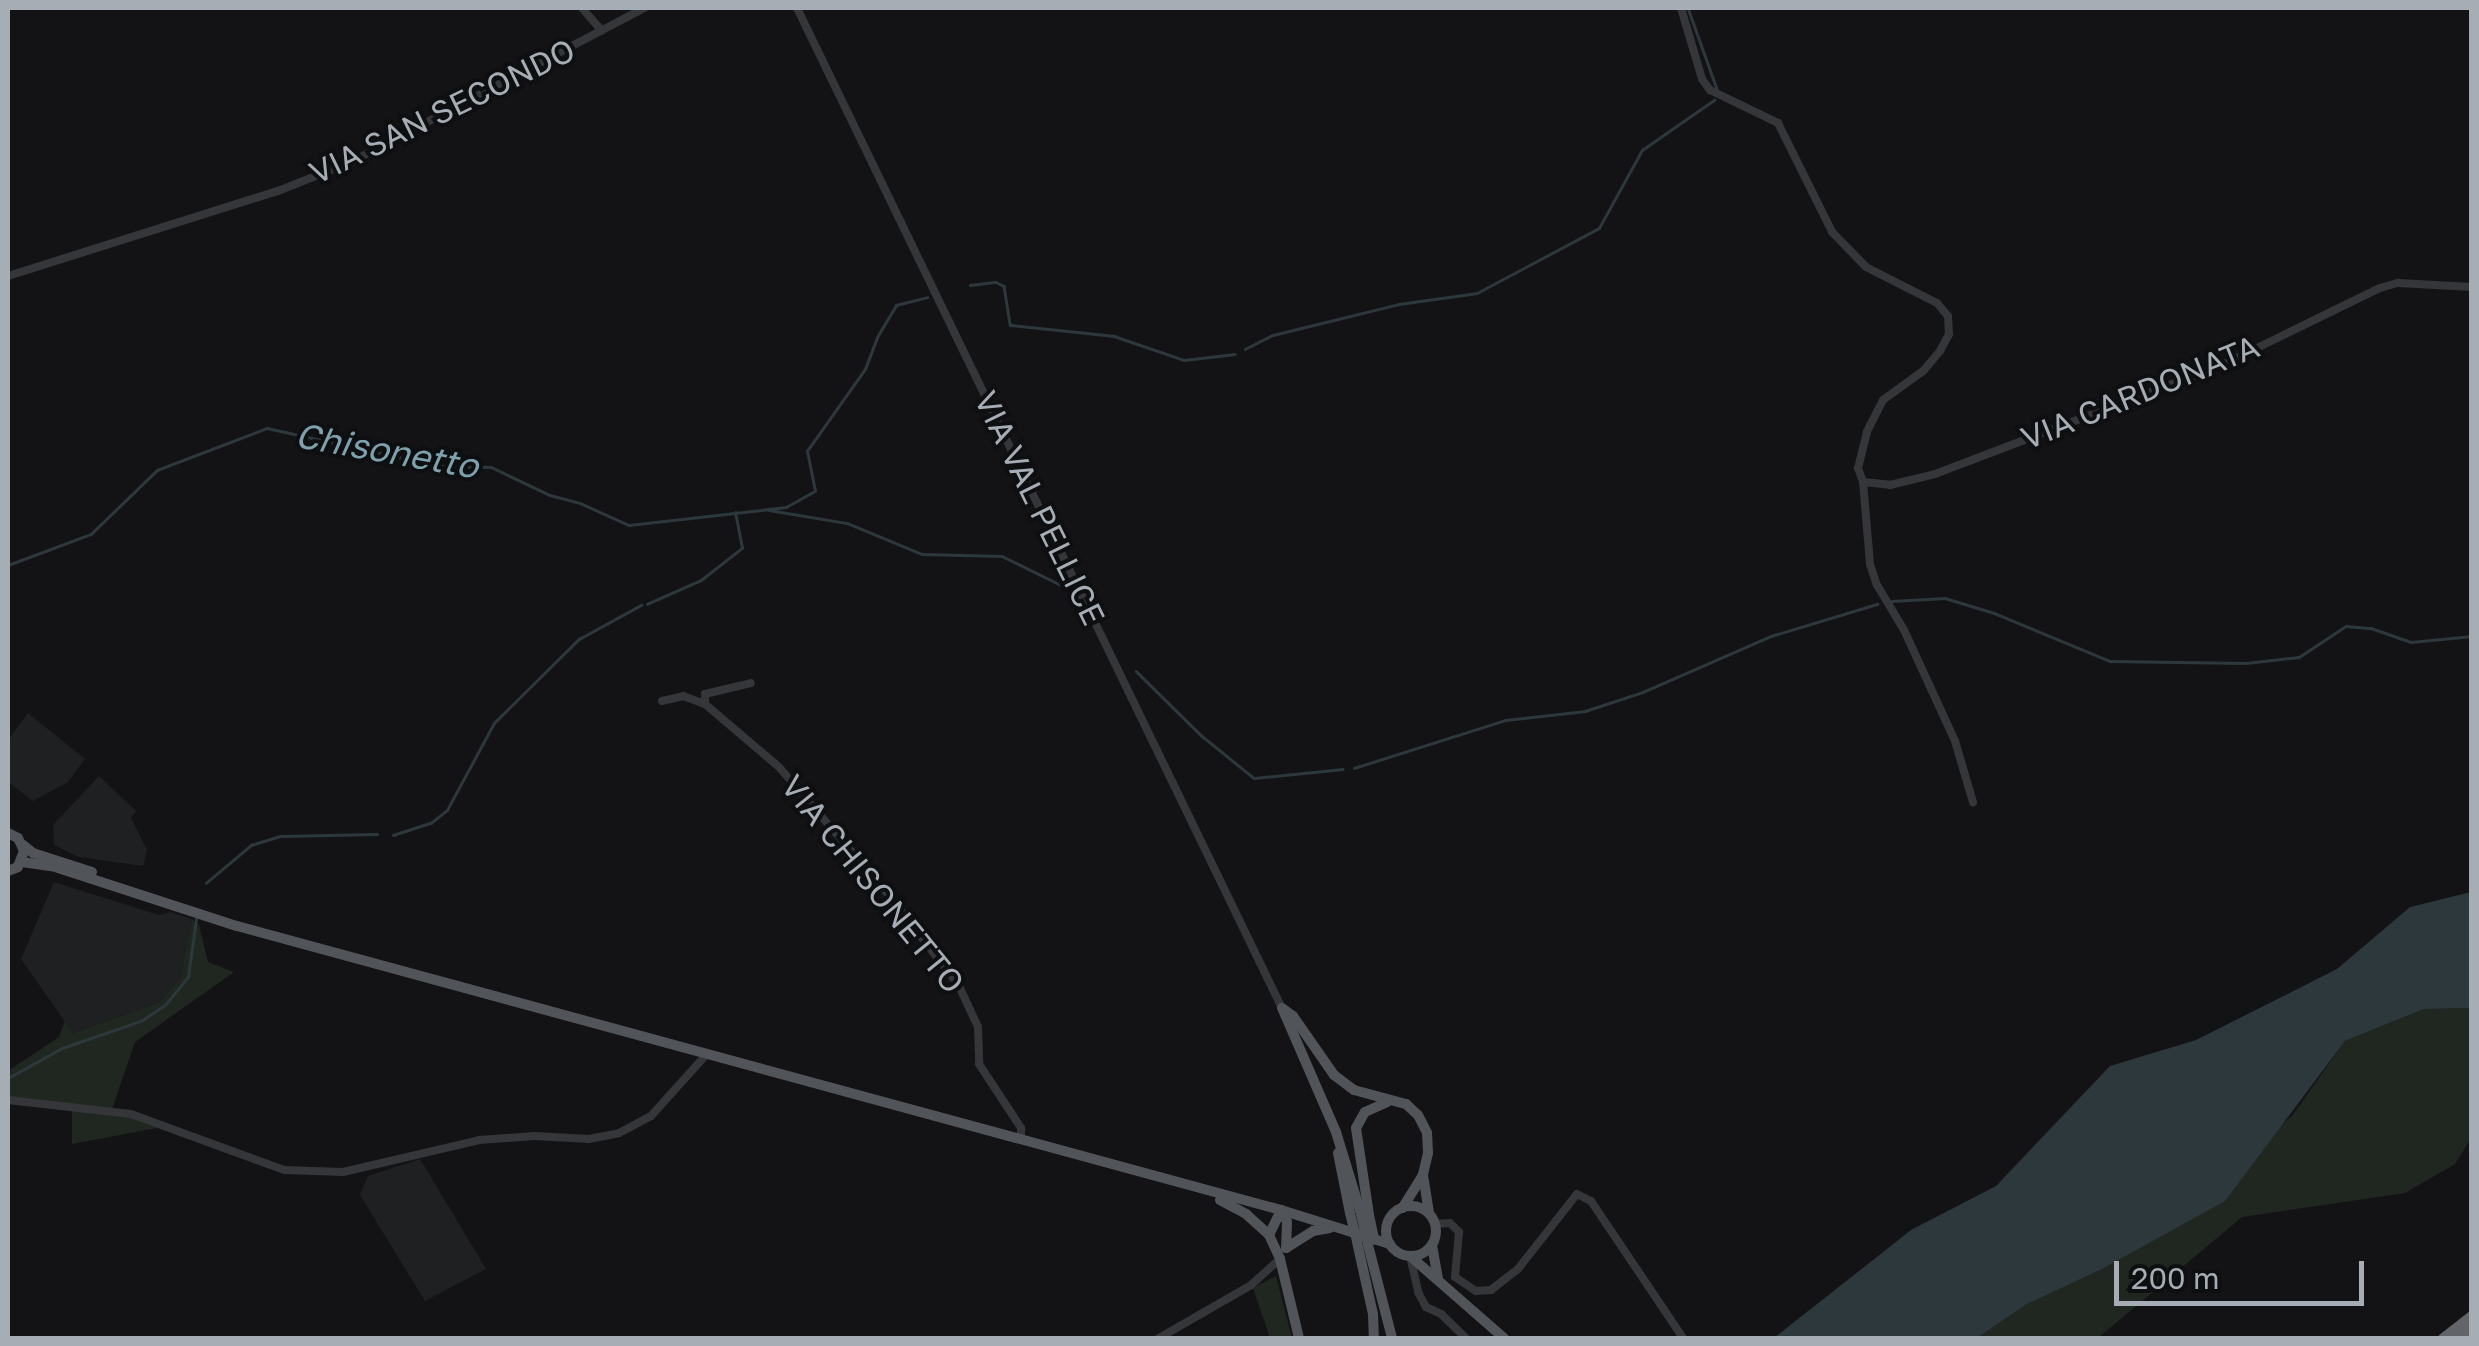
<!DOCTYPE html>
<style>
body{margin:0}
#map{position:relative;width:2479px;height:1346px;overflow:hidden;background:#131315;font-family:"Golos Text",sans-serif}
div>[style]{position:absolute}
.built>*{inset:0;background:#1f2022}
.green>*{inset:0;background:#202720}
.water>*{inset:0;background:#2d383c}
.stream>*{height:2.5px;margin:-1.25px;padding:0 1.25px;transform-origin:1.25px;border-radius:1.25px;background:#2d383c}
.minor>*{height:8px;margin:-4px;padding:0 4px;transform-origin:4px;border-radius:4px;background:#343639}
.major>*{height:10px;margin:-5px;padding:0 5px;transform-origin:5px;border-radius:5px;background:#515458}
.major>.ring{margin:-5px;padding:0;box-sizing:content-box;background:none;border:10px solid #515458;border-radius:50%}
.highway>*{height:11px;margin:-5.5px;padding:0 5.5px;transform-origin:5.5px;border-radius:5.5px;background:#61656a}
.major-bridge>*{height:10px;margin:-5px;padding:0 5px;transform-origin:5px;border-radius:5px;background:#515458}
span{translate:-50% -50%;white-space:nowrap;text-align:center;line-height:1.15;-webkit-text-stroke:8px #0e0f10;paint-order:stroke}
.street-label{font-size:32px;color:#a6adb4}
.water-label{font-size:35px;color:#7fa1ad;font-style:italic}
.frame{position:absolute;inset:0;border:10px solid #a6adb4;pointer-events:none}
.scale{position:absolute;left:2114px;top:1261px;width:250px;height:45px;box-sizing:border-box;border:5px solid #a6adb4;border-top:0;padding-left:12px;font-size:30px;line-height:35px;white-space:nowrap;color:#a6adb4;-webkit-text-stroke:8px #0e0f10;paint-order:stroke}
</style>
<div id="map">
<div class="built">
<i style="clip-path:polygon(28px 713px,85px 759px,68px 782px,33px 801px,8px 782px,8px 740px)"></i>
<i style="clip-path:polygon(99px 776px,136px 811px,131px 818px,147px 850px,143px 866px,79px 857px,54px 845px,53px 825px)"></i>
<i style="clip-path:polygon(54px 882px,159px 915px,171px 912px,192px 919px,180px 978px,160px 1002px,73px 1033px,21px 959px)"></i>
<i style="clip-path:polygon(420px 1159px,486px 1269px,425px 1301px,360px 1195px,368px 1176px)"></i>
</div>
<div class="green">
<i style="clip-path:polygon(192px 919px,199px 925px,208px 962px,234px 972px,135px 1042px,112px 1109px,8px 1098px,8px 1071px,59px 1037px,65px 1021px,73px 1033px,160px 1002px,180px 978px)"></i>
<i style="clip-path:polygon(2471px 1008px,2471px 1138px,2455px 1164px,2405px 1193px,2242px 1217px,2098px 1338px,1977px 1338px,2027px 1304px,2100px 1270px,2292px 1116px,2345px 1041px,2424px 1009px)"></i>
<i style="clip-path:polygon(77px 1109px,132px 1117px,157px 1128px,72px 1144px,72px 1112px)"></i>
<i style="clip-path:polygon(1276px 1276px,1292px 1338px,1270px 1338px,1253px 1288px)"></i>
</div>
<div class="water">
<i style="clip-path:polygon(2471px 892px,2471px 1008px,2424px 1009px,2345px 1041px,2225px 1201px,2100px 1270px,2027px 1304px,1977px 1338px,1774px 1338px,1911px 1230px,1996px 1186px,2110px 1066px,2196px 1040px,2337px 969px,2410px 907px)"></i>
</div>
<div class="stream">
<i style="left:1688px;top:8px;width:86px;rotate:70.3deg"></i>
<i style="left:970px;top:285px;width:26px;rotate:-7deg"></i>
<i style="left:996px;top:282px;width:9px;rotate:27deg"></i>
<i style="left:1004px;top:286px;width:39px;rotate:81deg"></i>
<i style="left:1010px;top:325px;width:105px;rotate:6deg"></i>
<i style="left:1114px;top:336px;width:74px;rotate:18.9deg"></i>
<i style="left:1184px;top:360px;width:51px;rotate:-6.7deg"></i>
<i style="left:1245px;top:349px;width:31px;rotate:-27deg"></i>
<i style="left:1273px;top:335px;width:130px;rotate:-13.8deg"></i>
<i style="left:1399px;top:304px;width:79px;rotate:-8deg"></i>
<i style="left:1477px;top:293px;width:138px;rotate:-28deg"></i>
<i style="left:1599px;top:228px;width:89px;rotate:-61.1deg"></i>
<i style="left:1642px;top:150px;width:88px;rotate:-34.8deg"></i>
<i style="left:769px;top:510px;width:79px;rotate:9.5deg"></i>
<i style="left:847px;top:523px;width:81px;rotate:22.5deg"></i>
<i style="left:922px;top:554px;width:80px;rotate:1.4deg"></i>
<i style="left:1002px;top:556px;width:72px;rotate:26.2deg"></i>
<i style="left:8px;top:565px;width:89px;rotate:-20.5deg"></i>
<i style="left:91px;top:534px;width:92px;rotate:-44.1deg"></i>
<i style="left:157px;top:470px;width:118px;rotate:-20.9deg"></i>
<i style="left:267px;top:428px;width:175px;rotate:12.5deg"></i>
<i style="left:438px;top:466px;width:53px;rotate:1.1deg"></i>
<i style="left:491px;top:467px;width:65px;rotate:25.4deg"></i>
<i style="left:550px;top:495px;width:31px;rotate:15deg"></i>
<i style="left:580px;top:503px;width:54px;rotate:24.2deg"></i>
<i style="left:629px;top:525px;width:158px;rotate:-6.5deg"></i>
<i style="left:786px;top:507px;width:33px;rotate:-29deg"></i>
<i style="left:815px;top:491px;width:41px;rotate:-101.3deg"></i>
<i style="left:807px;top:451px;width:100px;rotate:-54.7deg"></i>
<i style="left:865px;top:369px;width:34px;rotate:-69deg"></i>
<i style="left:877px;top:337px;width:37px;rotate:-59deg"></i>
<i style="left:896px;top:305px;width:32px;rotate:-14deg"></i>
<i style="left:1892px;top:601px;width:53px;rotate:-3.2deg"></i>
<i style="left:1945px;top:598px;width:51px;rotate:17deg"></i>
<i style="left:1994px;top:613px;width:126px;rotate:22.5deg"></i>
<i style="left:2110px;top:661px;width:136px;rotate:0.8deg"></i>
<i style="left:2246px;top:663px;width:53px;rotate:-6.5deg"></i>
<i style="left:2299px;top:657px;width:56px;rotate:-33.4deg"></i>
<i style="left:2346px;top:626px;width:25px;rotate:5deg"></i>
<i style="left:2371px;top:628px;width:42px;rotate:19.3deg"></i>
<i style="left:2411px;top:642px;width:61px;rotate:-5.6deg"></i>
<i style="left:647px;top:604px;width:59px;rotate:-24deg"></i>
<i style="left:701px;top:580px;width:52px;rotate:-38deg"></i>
<i style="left:742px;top:548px;width:36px;rotate:-101deg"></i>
<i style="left:1136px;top:671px;width:93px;rotate:44.6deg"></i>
<i style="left:1202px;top:736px;width:67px;rotate:38.9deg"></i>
<i style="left:1254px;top:778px;width:89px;rotate:-5.8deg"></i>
<i style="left:1354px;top:768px;width:158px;rotate:-17.6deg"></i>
<i style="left:1505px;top:720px;width:81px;rotate:-6.4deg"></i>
<i style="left:1585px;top:711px;width:61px;rotate:-18.1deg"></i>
<i style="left:1643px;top:692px;width:140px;rotate:-23.6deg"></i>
<i style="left:1771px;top:636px;width:111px;rotate:-16.8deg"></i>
<i style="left:393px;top:835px;width:40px;rotate:-18deg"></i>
<i style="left:431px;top:823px;width:21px;rotate:-39deg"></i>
<i style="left:447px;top:810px;width:99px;rotate:-61.6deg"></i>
<i style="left:494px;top:723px;width:120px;rotate:-44.7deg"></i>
<i style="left:579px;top:639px;width:71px;rotate:-28.7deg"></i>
<i style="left:206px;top:883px;width:59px;rotate:-40.2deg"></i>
<i style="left:251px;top:845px;width:31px;rotate:-17deg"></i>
<i style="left:281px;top:836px;width:96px;rotate:-1.2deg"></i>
<i style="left:8px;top:1078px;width:62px;rotate:-29.1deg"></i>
<i style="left:62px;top:1048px;width:83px;rotate:-18.9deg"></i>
<i style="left:141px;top:1021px;width:30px;rotate:-34deg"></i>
<i style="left:166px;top:1004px;width:35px;rotate:-51deg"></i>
<i style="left:188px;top:977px;width:59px;rotate:-82.1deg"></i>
</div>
<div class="minor">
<i style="left:582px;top:8px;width:30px;rotate:49deg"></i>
<i style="left:797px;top:8px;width:1111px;rotate:64.13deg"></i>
<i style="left:1681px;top:8px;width:74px;rotate:73.5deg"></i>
<i style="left:1702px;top:79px;width:14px;rotate:54deg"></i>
<i style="left:1710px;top:90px;width:76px;rotate:25.9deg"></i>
<i style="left:1778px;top:123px;width:122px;rotate:63.6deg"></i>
<i style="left:1832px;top:232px;width:49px;rotate:45.8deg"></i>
<i style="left:1866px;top:267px;width:80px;rotate:26.9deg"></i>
<i style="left:1937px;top:303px;width:17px;rotate:50deg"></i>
<i style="left:1948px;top:316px;width:18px;rotate:87deg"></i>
<i style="left:1949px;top:334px;width:19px;rotate:118deg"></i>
<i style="left:1940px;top:351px;width:26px;rotate:130deg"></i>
<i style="left:1923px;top:371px;width:49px;rotate:144.1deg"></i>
<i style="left:1883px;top:400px;width:36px;rotate:117deg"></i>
<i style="left:1867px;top:432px;width:37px;rotate:104deg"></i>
<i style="left:1858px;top:468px;width:15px;rotate:70deg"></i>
<i style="left:1863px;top:482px;width:82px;rotate:85.1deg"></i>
<i style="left:1870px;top:564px;width:22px;rotate:72deg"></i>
<i style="left:1877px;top:585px;width:52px;rotate:59deg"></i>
<i style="left:1904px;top:630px;width:122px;rotate:65.3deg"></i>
<i style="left:1955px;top:741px;width:64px;rotate:73.6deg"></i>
<i style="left:8px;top:276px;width:283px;rotate:-17.5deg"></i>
<i style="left:278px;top:191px;width:81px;rotate:-21.8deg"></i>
<i style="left:353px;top:161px;width:329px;rotate:-27.7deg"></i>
<i style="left:1863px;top:482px;width:27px;rotate:6deg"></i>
<i style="left:1890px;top:485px;width:46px;rotate:-13.7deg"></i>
<i style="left:1935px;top:474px;width:305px;rotate:-20.8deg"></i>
<i style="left:2220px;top:366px;width:178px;rotate:-26deg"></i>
<i style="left:2380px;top:288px;width:19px;rotate:-16deg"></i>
<i style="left:2398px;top:283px;width:74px;rotate:3.1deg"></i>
<i style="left:662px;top:701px;width:22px;rotate:-13deg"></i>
<i style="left:683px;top:696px;width:23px;rotate:20deg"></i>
<i style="left:705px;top:704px;width:97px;rotate:40.4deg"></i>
<i style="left:779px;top:767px;width:174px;rotate:49.4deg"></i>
<i style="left:892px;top:899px;width:110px;rotate:52.4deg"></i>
<i style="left:959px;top:986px;width:45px;rotate:65.1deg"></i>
<i style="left:978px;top:1027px;width:37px;rotate:88deg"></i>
<i style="left:979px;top:1064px;width:77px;rotate:56.7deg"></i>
<i style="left:1021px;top:1128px;width:12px;rotate:90deg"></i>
<i style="left:705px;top:704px;width:10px;rotate:-90deg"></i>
<i style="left:705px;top:694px;width:47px;rotate:-13.4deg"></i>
<i style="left:8px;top:1100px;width:124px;rotate:6.5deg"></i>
<i style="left:131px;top:1114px;width:163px;rotate:20.1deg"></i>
<i style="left:284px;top:1170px;width:59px;rotate:1.9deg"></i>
<i style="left:343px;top:1172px;width:140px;rotate:-13.2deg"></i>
<i style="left:479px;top:1140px;width:56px;rotate:-4.1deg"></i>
<i style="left:535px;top:1136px;width:54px;rotate:3.2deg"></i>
<i style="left:589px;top:1139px;width:31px;rotate:-11deg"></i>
<i style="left:619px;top:1133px;width:36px;rotate:-28deg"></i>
<i style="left:651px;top:1116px;width:82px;rotate:-48deg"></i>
<i style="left:1435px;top:1224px;width:15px;rotate:-4deg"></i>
<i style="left:1450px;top:1223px;width:13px;rotate:45deg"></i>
<i style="left:1459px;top:1232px;width:45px;rotate:95.1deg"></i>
<i style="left:1455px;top:1277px;width:25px;rotate:34deg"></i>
<i style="left:1476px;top:1291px;width:15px;rotate:-4deg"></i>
<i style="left:1491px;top:1290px;width:34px;rotate:-38deg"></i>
<i style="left:1518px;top:1269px;width:95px;rotate:-51.8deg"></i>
<i style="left:1577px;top:1194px;width:16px;rotate:27deg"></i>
<i style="left:1591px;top:1201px;width:165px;rotate:56.1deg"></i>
<i style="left:1410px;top:1256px;width:37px;rotate:77deg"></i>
<i style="left:1418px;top:1292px;width:17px;rotate:62deg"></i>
<i style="left:1426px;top:1307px;width:17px;rotate:25deg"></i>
<i style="left:1441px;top:1314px;width:35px;rotate:44deg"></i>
<i style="left:1159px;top:1338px;width:106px;rotate:-29.9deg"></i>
<i style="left:1251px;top:1285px;width:39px;rotate:-42deg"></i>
</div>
<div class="major">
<i style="left:8px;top:833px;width:11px;rotate:27deg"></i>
<i style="left:18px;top:838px;width:14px;rotate:65deg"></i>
<i style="left:24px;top:851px;width:17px;rotate:111deg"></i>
<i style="left:18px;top:867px;width:11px;rotate:158deg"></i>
<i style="left:23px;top:845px;width:13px;rotate:39deg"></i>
<i style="left:33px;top:853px;width:62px;rotate:17.9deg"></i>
<i style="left:22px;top:862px;width:30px;rotate:8deg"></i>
<i style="left:52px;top:866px;width:194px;rotate:18deg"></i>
<i style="left:237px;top:926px;width:1082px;rotate:15.22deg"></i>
<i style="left:1281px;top:1210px;width:114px;rotate:17.3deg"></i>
<i style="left:1282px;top:1008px;width:14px;rotate:36deg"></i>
<i style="left:1293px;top:1016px;width:72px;rotate:55.2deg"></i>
<i style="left:1334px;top:1075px;width:25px;rotate:37deg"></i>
<i style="left:1354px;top:1090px;width:54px;rotate:15.1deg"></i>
<i style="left:1406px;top:1104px;width:16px;rotate:43deg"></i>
<i style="left:1418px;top:1115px;width:20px;rotate:63deg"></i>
<i style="left:1427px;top:1133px;width:20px;rotate:87deg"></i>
<i style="left:1428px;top:1153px;width:23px;rotate:103deg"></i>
<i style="left:1423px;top:1175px;width:39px;rotate:122deg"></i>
<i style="left:1283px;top:1010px;width:133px;rotate:66.5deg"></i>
<i style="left:1336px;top:1132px;width:86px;rotate:73deg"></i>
<i style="left:1338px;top:1153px;width:61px;rotate:78.7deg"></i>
<i style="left:1423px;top:1175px;width:38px;rotate:81deg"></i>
<i style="left:1220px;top:1200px;width:30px;rotate:28deg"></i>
<i style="left:1246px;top:1214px;width:31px;rotate:42deg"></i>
<i style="left:1269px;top:1235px;width:26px;rotate:65deg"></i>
<i style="left:1280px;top:1259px;width:81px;rotate:76.5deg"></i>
<i class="ring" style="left:1386px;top:1206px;width:40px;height:40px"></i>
<i style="left:1281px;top:1210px;width:13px;rotate:63deg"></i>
<i style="left:1287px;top:1222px;width:26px;rotate:92deg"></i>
<i style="left:1369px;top:1215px;width:88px;rotate:-98.5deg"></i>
<i style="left:1356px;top:1128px;width:18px;rotate:-61deg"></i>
<i style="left:1365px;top:1112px;width:24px;rotate:-24deg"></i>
<i style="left:1269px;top:1235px;width:28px;rotate:-64deg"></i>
<i style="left:1357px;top:1242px;width:74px;rotate:77.5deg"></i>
<i style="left:1373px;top:1314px;width:24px;rotate:88deg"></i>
<i style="left:1368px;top:1245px;width:96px;rotate:75.5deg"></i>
<i style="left:1432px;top:1245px;width:34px;rotate:80deg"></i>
<i style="left:1286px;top:1248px;width:32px;rotate:-32deg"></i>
<i style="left:1313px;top:1231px;width:17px;rotate:-10deg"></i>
<i style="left:1410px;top:1256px;width:125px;rotate:41.1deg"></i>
</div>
<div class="highway">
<i style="left:2443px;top:1338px;width:37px;rotate:-38deg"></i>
<i style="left:2455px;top:1338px;width:21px;rotate:-35deg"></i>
</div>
<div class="major-bridge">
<i style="left:1350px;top:1213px;width:30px;rotate:76deg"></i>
<i style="left:1361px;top:1214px;width:32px;rotate:77deg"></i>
<i style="left:1369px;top:1215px;width:25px;rotate:78deg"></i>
</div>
<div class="street-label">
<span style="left:442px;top:111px;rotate:-26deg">VIA SAN SECONDO</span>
<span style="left:2140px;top:392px;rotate:-22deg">VIA CARDONATA</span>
<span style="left:1040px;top:508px;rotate:64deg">VIA VAL PELLICE</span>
<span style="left:873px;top:884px;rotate:51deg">VIA CHISONETTO</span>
</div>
<div class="water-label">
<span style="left:387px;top:450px;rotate:10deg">Chisonetto</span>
</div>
<div class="frame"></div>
<div class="scale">200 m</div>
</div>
